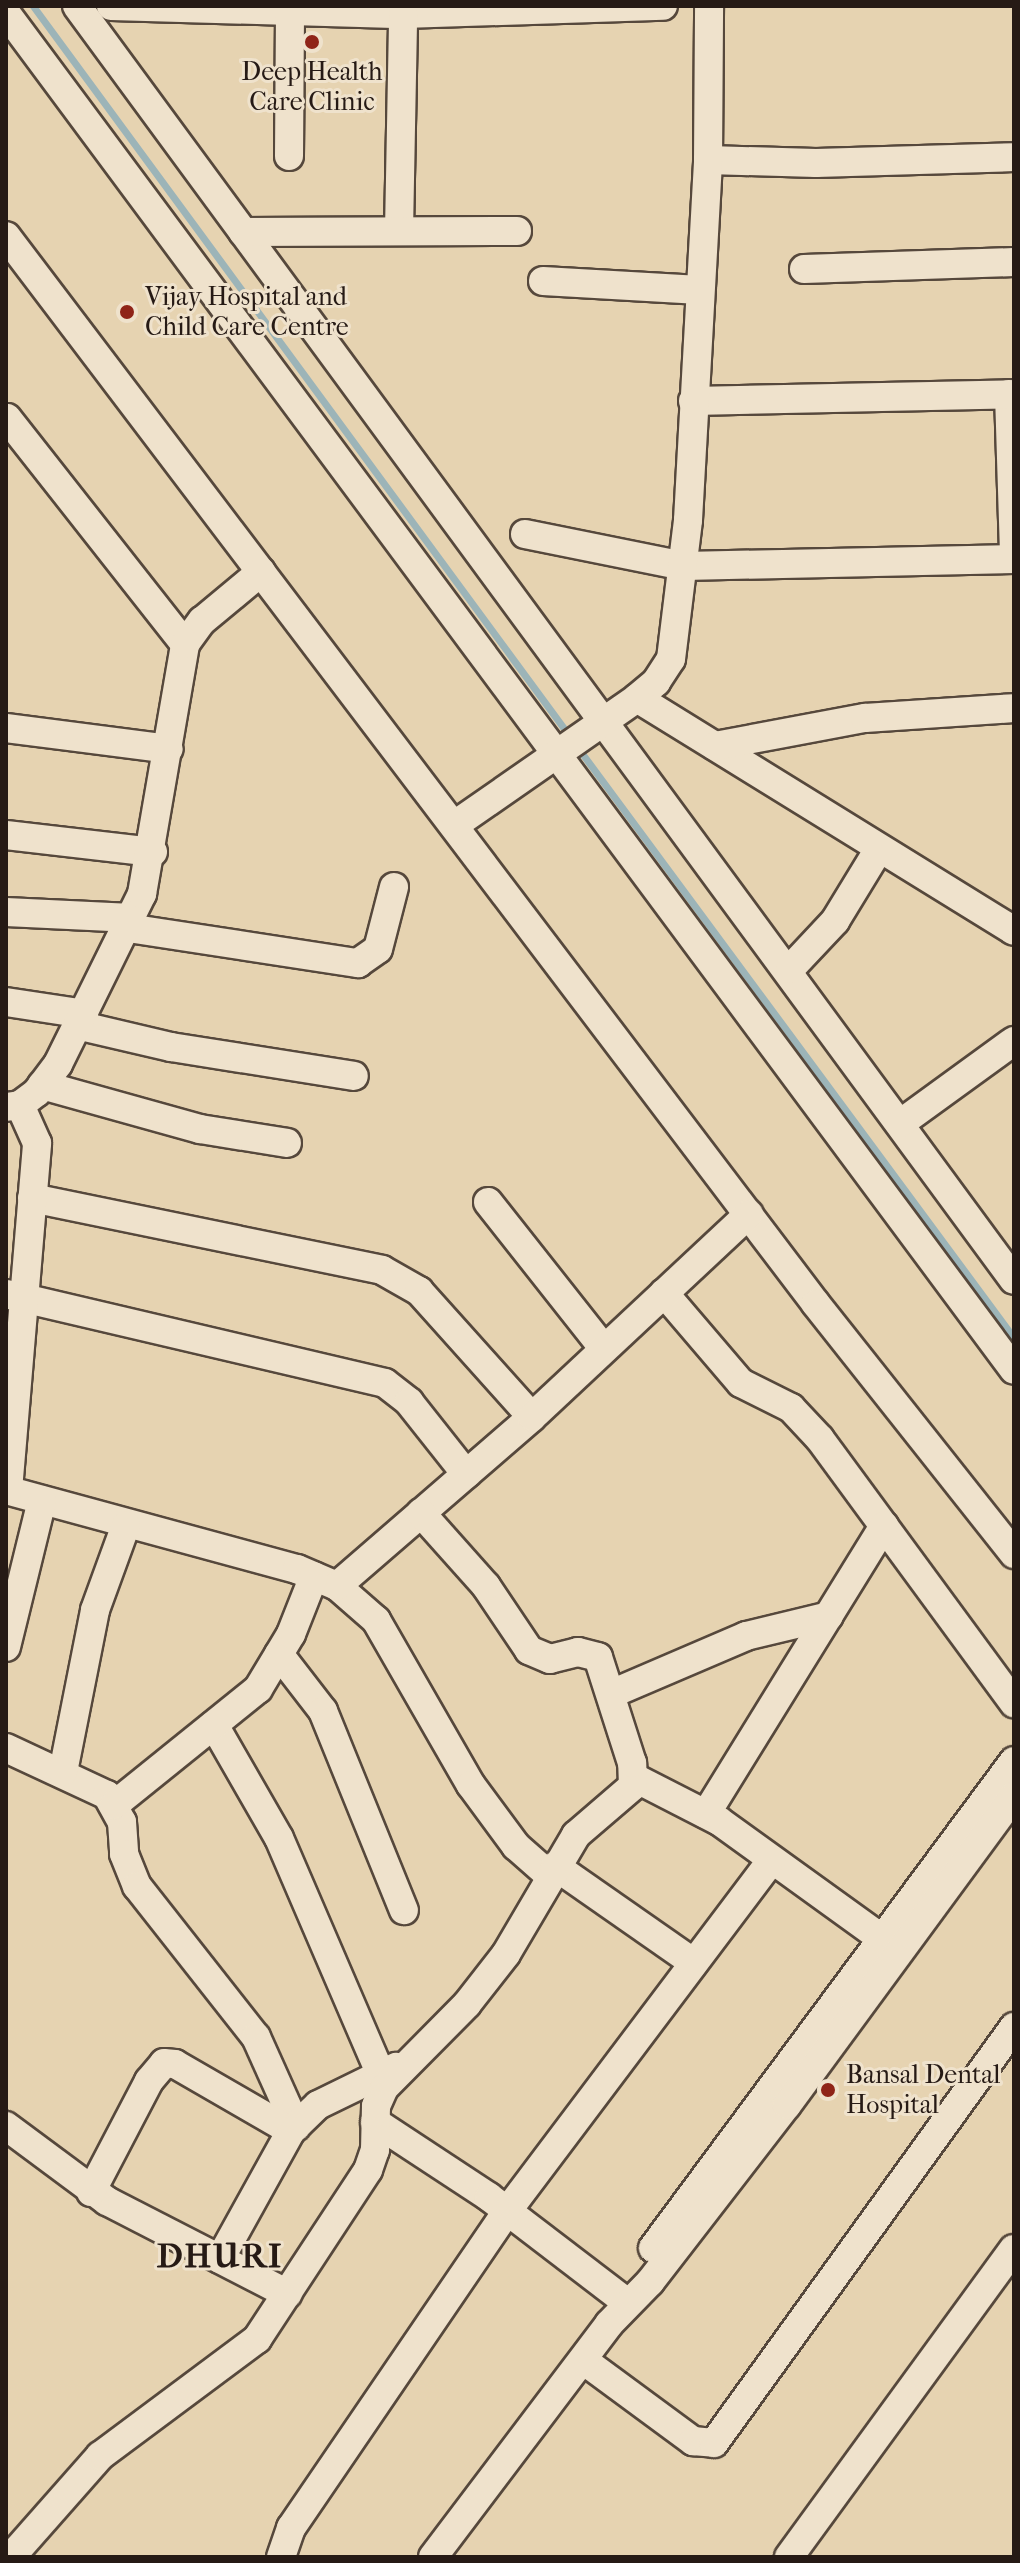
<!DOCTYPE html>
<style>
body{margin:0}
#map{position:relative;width:1020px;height:2563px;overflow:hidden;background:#e6d3b1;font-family:"IM FELL French Canon",serif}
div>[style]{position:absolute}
.stream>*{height:7px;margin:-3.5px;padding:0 3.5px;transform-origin:3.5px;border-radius:3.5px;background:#9cb4b8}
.roads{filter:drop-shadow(2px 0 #56483c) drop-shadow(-2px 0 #56483c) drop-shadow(0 2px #56483c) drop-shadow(0 -2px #56483c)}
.minor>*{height:28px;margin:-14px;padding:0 14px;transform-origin:14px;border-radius:14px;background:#efe2cc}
.dots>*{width:22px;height:22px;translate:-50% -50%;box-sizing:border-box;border:4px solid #efe2cc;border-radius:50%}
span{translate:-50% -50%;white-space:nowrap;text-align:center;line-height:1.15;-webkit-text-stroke:6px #efe2cc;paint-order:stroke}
.poi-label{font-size:26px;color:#261a15}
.left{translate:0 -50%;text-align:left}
.district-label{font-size:34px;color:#261a15;font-weight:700;letter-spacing:2px}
.frame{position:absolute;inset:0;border:8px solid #261a15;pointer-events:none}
</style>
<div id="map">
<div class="stream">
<i style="left:33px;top:6px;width:908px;rotate:53.69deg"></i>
<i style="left:578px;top:748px;width:734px;rotate:53.54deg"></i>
</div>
<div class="roads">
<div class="minor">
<i style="left:77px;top:6px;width:1581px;rotate:53.67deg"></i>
<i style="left:111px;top:6px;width:292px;rotate:1.6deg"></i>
<i style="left:403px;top:14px;width:260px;rotate:-1.8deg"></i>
<i style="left:6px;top:13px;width:1690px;rotate:53.39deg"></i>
<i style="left:289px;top:156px;width:145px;rotate:-89.6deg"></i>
<i style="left:708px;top:160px;width:108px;rotate:1.6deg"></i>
<i style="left:816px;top:163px;width:198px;rotate:-1.7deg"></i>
<i style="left:399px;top:231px;width:217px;rotate:-88.9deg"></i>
<i style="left:243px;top:232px;width:274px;rotate:-0.2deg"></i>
<i style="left:6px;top:236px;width:1340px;rotate:52.82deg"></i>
<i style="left:816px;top:1304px;width:319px;rotate:51.6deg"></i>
<i style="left:804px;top:269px;width:210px;rotate:-1.9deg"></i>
<i style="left:543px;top:281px;width:157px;rotate:3.3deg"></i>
<i style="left:1009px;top:394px;width:155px;rotate:88.2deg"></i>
<i style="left:693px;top:401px;width:321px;rotate:-1.2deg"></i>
<i style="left:7px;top:418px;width:288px;rotate:51.8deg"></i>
<i style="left:525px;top:534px;width:162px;rotate:11.4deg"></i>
<i style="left:684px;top:566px;width:330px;rotate:-1.2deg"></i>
<i style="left:637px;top:698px;width:443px;rotate:31.7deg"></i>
<i style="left:6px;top:728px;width:164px;rotate:7.3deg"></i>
<i style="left:715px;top:746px;width:153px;rotate:-10.6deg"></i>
<i style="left:865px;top:718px;width:149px;rotate:-3.8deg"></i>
<i style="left:456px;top:824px;width:221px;rotate:-34.8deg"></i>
<i style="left:637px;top:698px;width:25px;rotate:-40deg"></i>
<i style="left:656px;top:682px;width:27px;rotate:-57deg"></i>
<i style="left:671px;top:659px;width:140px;rotate:-83deg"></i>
<i style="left:688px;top:520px;width:361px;rotate:-86.8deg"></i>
<i style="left:708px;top:160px;width:154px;rotate:-89.6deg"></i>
<i style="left:6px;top:835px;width:148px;rotate:6.6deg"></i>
<i style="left:6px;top:912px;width:126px;rotate:2.7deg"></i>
<i style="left:128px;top:928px;width:233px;rotate:8.7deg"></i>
<i style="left:358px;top:963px;width:24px;rotate:-35deg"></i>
<i style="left:378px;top:949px;width:64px;rotate:-75.5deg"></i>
<i style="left:790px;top:969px;width:66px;rotate:-46.8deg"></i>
<i style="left:835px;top:921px;width:84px;rotate:-58.6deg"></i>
<i style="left:6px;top:1002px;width:79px;rotate:8.7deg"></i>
<i style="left:77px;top:1025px;width:97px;rotate:13.2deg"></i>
<i style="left:171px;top:1047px;width:185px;rotate:9deg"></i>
<i style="left:42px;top:1085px;width:164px;rotate:15.6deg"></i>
<i style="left:200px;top:1129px;width:88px;rotate:9.1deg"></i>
<i style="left:6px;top:1107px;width:14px;rotate:-8deg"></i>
<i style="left:20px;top:1105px;width:21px;rotate:-37deg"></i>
<i style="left:37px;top:1092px;width:35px;rotate:-53deg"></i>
<i style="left:58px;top:1064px;width:190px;rotate:-63.7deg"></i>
<i style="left:142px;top:894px;width:254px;rotate:-80.2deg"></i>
<i style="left:185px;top:644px;width:29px;rotate:-54deg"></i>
<i style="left:202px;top:621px;width:77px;rotate:-39.7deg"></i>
<i style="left:901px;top:1123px;width:140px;rotate:-36deg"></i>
<i style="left:32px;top:1198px;width:357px;rotate:11.6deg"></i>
<i style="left:382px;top:1270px;width:43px;rotate:29.6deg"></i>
<i style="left:419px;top:1291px;width:169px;rotate:48.1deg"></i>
<i style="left:488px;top:1202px;width:187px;rotate:51.7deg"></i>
<i style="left:664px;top:1293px;width:118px;rotate:49.5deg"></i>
<i style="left:741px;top:1383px;width:56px;rotate:26.6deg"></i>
<i style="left:791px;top:1408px;width:42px;rotate:46.9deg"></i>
<i style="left:820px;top:1439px;width:328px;rotate:53.7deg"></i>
<i style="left:6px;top:1294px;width:389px;rotate:13.2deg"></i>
<i style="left:385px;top:1383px;width:31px;rotate:38deg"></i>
<i style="left:409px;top:1402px;width:92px;rotate:51.6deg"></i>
<i style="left:6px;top:1490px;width:302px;rotate:15.2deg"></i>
<i style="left:297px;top:1569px;width:43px;rotate:23deg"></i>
<i style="left:337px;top:1586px;width:52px;rotate:41.1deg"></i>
<i style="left:376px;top:1620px;width:190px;rotate:60.1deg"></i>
<i style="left:471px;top:1785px;width:76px;rotate:53.6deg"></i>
<i style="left:516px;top:1846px;width:45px;rotate:41.4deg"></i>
<i style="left:8px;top:1490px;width:348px;rotate:-85.2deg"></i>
<i style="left:37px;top:1143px;width:42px;rotate:-114.1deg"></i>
<i style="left:337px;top:1586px;width:258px;rotate:-40.9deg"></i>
<i style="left:532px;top:1417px;width:297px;rotate:-43.1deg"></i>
<i style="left:6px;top:1647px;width:151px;rotate:-76.2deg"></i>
<i style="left:279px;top:1654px;width:72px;rotate:52.3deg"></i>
<i style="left:323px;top:1711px;width:215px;rotate:67.9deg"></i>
<i style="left:611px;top:1694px;width:147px;rotate:-23.2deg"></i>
<i style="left:746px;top:1636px;width:85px;rotate:-13.5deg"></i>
<i style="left:214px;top:1725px;width:130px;rotate:60.1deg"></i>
<i style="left:279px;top:1838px;width:256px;rotate:66.7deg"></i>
<i style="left:6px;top:1748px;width:111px;rotate:25deg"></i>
<i style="left:107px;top:1795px;width:31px;rotate:61deg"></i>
<i style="left:122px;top:1822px;width:32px;rotate:86deg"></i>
<i style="left:124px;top:1854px;width:35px;rotate:68deg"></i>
<i style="left:137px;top:1886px;width:192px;rotate:51.8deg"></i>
<i style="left:256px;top:2037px;width:98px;rotate:65.8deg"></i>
<i style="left:63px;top:1772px;width:165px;rotate:-78.8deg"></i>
<i style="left:95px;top:1610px;width:90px;rotate:-70deg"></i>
<i style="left:635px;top:1778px;width:94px;rotate:27.1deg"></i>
<i style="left:719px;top:1821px;width:198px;rotate:35.8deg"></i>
<i style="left:114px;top:1805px;width:185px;rotate:-38.9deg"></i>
<i style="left:258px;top:1689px;width:64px;rotate:-59deg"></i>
<i style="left:291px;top:1634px;width:62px;rotate:-68.4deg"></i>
<i style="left:706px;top:1814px;width:339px;rotate:-58.3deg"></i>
<i style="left:555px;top:1866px;width:169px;rotate:34.9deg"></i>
<i style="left:375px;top:2122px;width:136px;rotate:33.3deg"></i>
<i style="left:489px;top:2197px;width:166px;rotate:37.4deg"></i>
<i style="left:6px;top:2126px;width:126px;rotate:36.6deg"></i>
<i style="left:107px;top:2201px;width:203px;rotate:27.2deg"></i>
<i style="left:91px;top:2192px;width:125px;rotate:-62.4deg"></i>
<i style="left:149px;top:2081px;width:23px;rotate:-50deg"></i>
<i style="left:164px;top:2063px;width:11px;rotate:5deg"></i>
<i style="left:175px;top:2064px;width:134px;rotate:30deg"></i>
<i style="left:653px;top:2248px;width:606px;rotate:-53.45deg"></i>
<i style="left:220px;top:2259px;width:146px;rotate:-61deg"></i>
<i style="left:291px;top:2131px;width:37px;rotate:-44deg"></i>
<i style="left:318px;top:2105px;width:87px;rotate:-26deg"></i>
<i style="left:583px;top:2360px;width:137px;rotate:36.4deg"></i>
<i style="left:693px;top:2441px;width:21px;rotate:5deg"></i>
<i style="left:714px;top:2443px;width:513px;rotate:-54.2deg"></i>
<i style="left:11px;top:2557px;width:135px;rotate:-48.6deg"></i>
<i style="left:100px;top:2456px;width:196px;rotate:-36.7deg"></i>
<i style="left:257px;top:2339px;width:202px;rotate:-56.7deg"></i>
<i style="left:368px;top:2170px;width:21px;rotate:-71deg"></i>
<i style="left:375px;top:2150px;width:44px;rotate:-88.7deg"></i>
<i style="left:376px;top:2106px;width:20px;rotate:-66deg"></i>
<i style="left:384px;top:2088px;width:118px;rotate:-45.3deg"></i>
<i style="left:467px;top:2004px;width:63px;rotate:-52deg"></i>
<i style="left:506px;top:1954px;width:138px;rotate:-59.5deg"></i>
<i style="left:576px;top:1835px;width:75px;rotate:-40.7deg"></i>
<i style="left:633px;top:1786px;width:23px;rotate:-92deg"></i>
<i style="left:632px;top:1763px;width:111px;rotate:-107.8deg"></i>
<i style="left:598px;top:1657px;width:21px;rotate:-166deg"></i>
<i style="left:578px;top:1652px;width:29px;rotate:166deg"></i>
<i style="left:550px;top:1659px;width:23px;rotate:-157deg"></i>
<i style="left:529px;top:1650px;width:77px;rotate:-123.9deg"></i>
<i style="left:486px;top:1586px;width:98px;rotate:-131.7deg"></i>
<i style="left:281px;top:2557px;width:31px;rotate:-71deg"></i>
<i style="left:291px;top:2528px;width:385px;rotate:-55.7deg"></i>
<i style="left:508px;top:2210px;width:438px;rotate:-53deg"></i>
<i style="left:433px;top:2557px;width:292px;rotate:-52.9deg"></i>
<i style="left:609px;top:2324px;width:59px;rotate:-45.7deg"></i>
<i style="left:650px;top:2282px;width:224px;rotate:-52.3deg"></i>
<i style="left:787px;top:2105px;width:383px;rotate:-53.7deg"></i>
<i style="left:789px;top:2557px;width:381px;rotate:-53.9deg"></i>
</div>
</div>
<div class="dots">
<i style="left:312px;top:42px;background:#8f2418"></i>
<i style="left:127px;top:312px;background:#8f2418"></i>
<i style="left:828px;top:2090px;background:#8f2418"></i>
</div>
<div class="poi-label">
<span style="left:312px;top:87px">Deep Health<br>Care Clinic</span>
<span class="left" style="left:145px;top:312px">Vijay Hospital and<br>Child Care Centre</span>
<span class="left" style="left:846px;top:2090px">Bansal Dental<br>Hospital</span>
</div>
<div class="district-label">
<span style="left:220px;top:2257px">DHURI</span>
</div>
<div class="frame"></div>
</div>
